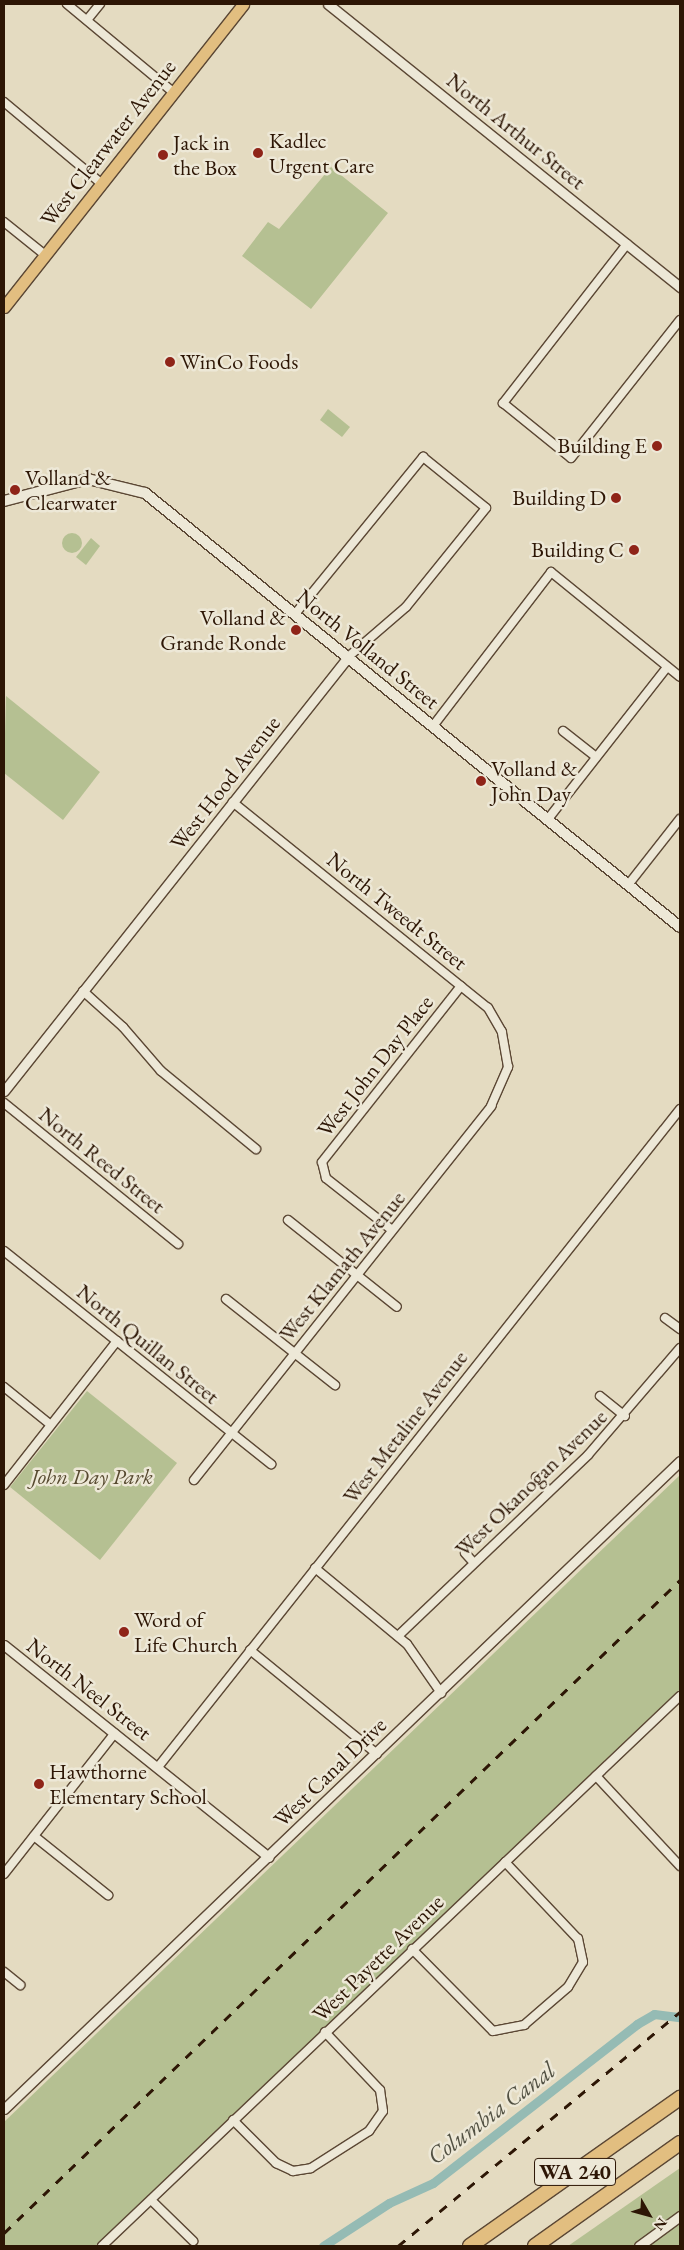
<!DOCTYPE html>
<style>
body{margin:0}
#map{position:relative;width:684px;height:2250px;overflow:hidden;background:#e4dbc1;font-family:"EB Garamond",serif}
div>[style]{position:absolute}
.green>*{inset:0;background:#b5c092}
.round{border-radius:50%}
.canal>*{height:9px;margin:-4.5px;padding:0 4.5px;transform-origin:4.5px;border-radius:4.5px;background:#95bbb4}
.roads{filter:drop-shadow(1px 0 #5b4734) drop-shadow(-1px 0 #5b4734) drop-shadow(0 1px #5b4734) drop-shadow(0 -1px #5b4734)}
.minor>*{height:8px;margin:-4px;padding:0 4px;transform-origin:4px;border-radius:4px;background:#ede8d7}
.tertiary>*{height:9px;margin:-4.5px;padding:0 4.5px;transform-origin:4.5px;border-radius:4.5px;background:#ede8d7}
.secondary>*{height:10px;margin:-5px;padding:0 5px;transform-origin:5px;border-radius:5px;background:#ede8d7}
.primary>*{height:11px;margin:-5.5px;padding:0 5.5px;transform-origin:5.5px;border-radius:5.5px;background:#e2be80}
.motorway>*{height:14px;margin:-7px;padding:0 7px;transform-origin:7px;border-radius:7px;background:#e2be80}
.rail>*{height:2.5px;margin-top:-1.25px;transform-origin:0;background:repeating-linear-gradient(90deg,#2d1605 0 9px,transparent 0 18px)}
.dots>*{width:14px;height:14px;translate:-50% -50%;box-sizing:border-box;border:2px solid #ede8d7;border-radius:50%}
span{translate:-50% -50%;white-space:nowrap;text-align:center;line-height:1.15;-webkit-text-stroke:5px #ede8d7;paint-order:stroke}
.shield-label span{padding:1px 4px;background:#ede8d7;border:1px solid;border-radius:4px;-webkit-text-stroke-width:0}
.shield-label{font-size:21px;color:#2d1605;font-weight:700}
.street-label{font-size:22px;color:#2d1605}
.poi-label{font-size:22px;color:#2d1605}
.left{translate:0 -50%;text-align:left}
.right{translate:-100% -50%;text-align:right}
.park-label{font-size:22px;color:#56492f;font-style:italic}
.water-label{font-size:24px;color:#515042;font-style:italic}
.frame{position:absolute;inset:0;border:5px solid #2d1605;pointer-events:none}
.north{position:absolute;left:624px;top:2190px;width:50px;height:50px;-webkit-text-stroke:4px #ede8d7;paint-order:stroke;rotate:128deg;font-size:14px;font-weight:700;line-height:20px;text-align:center;color:#2d1605}
.north::after{content:'';display:block;margin:auto;width:18px;height:22px;background:#2d1605;clip-path:polygon(50% 0,100% 100%,50% 72%,0 100%)}
</style>
<div id="map">
<div class="green">
<i style="clip-path:polygon(331px 167px,388px 213px,311px 309px,242px 256px,268px 222px,279px 229px)"></i>
<i style="clip-path:polygon(328px 409px,350px 427px,342px 437px,320px 420px)"></i>
<i class="round" style="left:62px;top:533px;width:20px;height:20px"></i>
<i style="clip-path:polygon(91px 538px,100px 546px,86px 565px,76px 557px)"></i>
<i style="clip-path:polygon(6px 696px,100px 772px,63px 820px,4px 773px)"></i>
<i style="clip-path:polygon(87px 1391px,177px 1463px,100px 1560px,10px 1487px)"></i>
<i style="clip-path:polygon(680px 1475px,680px 1689px,95px 2246px,4px 2246px,4px 2122px)"></i>
<i style="clip-path:polygon(680px 2168px,680px 2246px,568px 2246px)"></i>
</div>
<div class="canal">
<i style="left:323px;top:2246px;width:79px;rotate:-33.1deg"></i>
<i style="left:389px;top:2203px;width:48px;rotate:-24.4deg"></i>
<i style="left:433px;top:2183px;width:259px;rotate:-37.9deg"></i>
<i style="left:637px;top:2024px;width:20px;rotate:-30deg"></i>
<i style="left:654px;top:2014px;width:26px;rotate:7deg"></i>
</div>
<div class="roads">
<div class="minor">
<i style="left:67px;top:4px;width:138px;rotate:39.7deg"></i>
<i style="left:87px;top:20px;width:21px;rotate:-51deg"></i>
<i style="left:4px;top:102px;width:126px;rotate:39.9deg"></i>
<i style="left:4px;top:222px;width:53px;rotate:38.8deg"></i>
<i style="left:627px;top:244px;width:202px;rotate:127.9deg"></i>
<i style="left:503px;top:403px;width:87px;rotate:39deg"></i>
<i style="left:571px;top:458px;width:176px;rotate:-51.7deg"></i>
<i style="left:295px;top:614px;width:203px;rotate:-50.8deg"></i>
<i style="left:423px;top:457px;width:81px;rotate:39deg"></i>
<i style="left:486px;top:508px;width:127px;rotate:128.9deg"></i>
<i style="left:406px;top:607px;width:77px;rotate:139.2deg"></i>
<i style="left:433px;top:726px;width:194px;rotate:-52.5deg"></i>
<i style="left:551px;top:572px;width:166px;rotate:39.1deg"></i>
<i style="left:563px;top:731px;width:42px;rotate:38.2deg"></i>
<i style="left:548px;top:819px;width:193px;rotate:-51.9deg"></i>
<i style="left:628px;top:885px;width:84px;rotate:-51.8deg"></i>
<i style="left:83px;top:991px;width:54px;rotate:42deg"></i>
<i style="left:123px;top:1027px;width:58px;rotate:49.2deg"></i>
<i style="left:161px;top:1071px;width:123px;rotate:39.4deg"></i>
<i style="left:4px;top:1103px;width:224px;rotate:39deg"></i>
<i style="left:288px;top:1220px;width:139px;rotate:38.6deg"></i>
<i style="left:392px;top:1230px;width:84px;rotate:-141.8deg"></i>
<i style="left:326px;top:1178px;width:16px;rotate:-104deg"></i>
<i style="left:322px;top:1162px;width:224px;rotate:-51.7deg"></i>
<i style="left:4px;top:1251px;width:342px;rotate:38.6deg"></i>
<i style="left:226px;top:1299px;width:139px;rotate:38.3deg"></i>
<i style="left:665px;top:1318px;width:19px;rotate:36deg"></i>
<i style="left:4px;top:1387px;width:60px;rotate:39deg"></i>
<i style="left:600px;top:1396px;width:32px;rotate:39deg"></i>
<i style="left:536px;top:1477px;width:19px;rotate:47deg"></i>
<i style="left:194px;top:1480px;width:478px;rotate:-51.5deg"></i>
<i style="left:491px;top:1106px;width:43px;rotate:-66.4deg"></i>
<i style="left:508px;top:1067px;width:36px;rotate:-100deg"></i>
<i style="left:502px;top:1032px;width:28px;rotate:-120deg"></i>
<i style="left:488px;top:1008px;width:328px;rotate:-141.1deg"></i>
<i style="left:4px;top:1485px;width:183px;rotate:-51.9deg"></i>
<i style="left:465px;top:1553px;width:13px;rotate:48deg"></i>
<i style="left:315px;top:1568px;width:119px;rotate:39.6deg"></i>
<i style="left:407px;top:1644px;width:60px;rotate:55.2deg"></i>
<i style="left:398px;top:1636px;width:262px;rotate:-43.6deg"></i>
<i style="left:588px;top:1455px;width:141px;rotate:-49.3deg"></i>
<i style="left:250px;top:1650px;width:164px;rotate:39.3deg"></i>
<i style="left:158px;top:1767px;width:840px;rotate:-51.57deg"></i>
<i style="left:596px;top:1776px;width:123px;rotate:47deg"></i>
<i style="left:34px;top:1836px;width:95px;rotate:38.6deg"></i>
<i style="left:4px;top:1874px;width:179px;rotate:-51.8deg"></i>
<i style="left:412px;top:1949px;width:115px;rotate:45.4deg"></i>
<i style="left:493px;top:2031px;width:32px;rotate:-11deg"></i>
<i style="left:524px;top:2025px;width:58px;rotate:-40.8deg"></i>
<i style="left:568px;top:1987px;width:29px;rotate:-59deg"></i>
<i style="left:583px;top:1962px;width:24px;rotate:-102deg"></i>
<i style="left:578px;top:1939px;width:106px;rotate:-133.5deg"></i>
<i style="left:4px;top:1972px;width:21px;rotate:39deg"></i>
<i style="left:233px;top:2120px;width:61px;rotate:45deg"></i>
<i style="left:276px;top:2163px;width:19px;rotate:25deg"></i>
<i style="left:293px;top:2171px;width:18px;rotate:-9deg"></i>
<i style="left:311px;top:2168px;width:69px;rotate:-32.5deg"></i>
<i style="left:369px;top:2131px;width:24px;rotate:-55deg"></i>
<i style="left:383px;top:2111px;width:21px;rotate:-98deg"></i>
<i style="left:380px;top:2090px;width:80px;rotate:-133.5deg"></i>
<i style="left:151px;top:2200px;width:59px;rotate:44.3deg"></i>
<i style="left:102px;top:2246px;width:798px;rotate:-43.58deg"></i>
</div>
<div class="tertiary">
<i style="left:328px;top:4px;width:452px;rotate:38.8deg"></i>
<i style="left:4px;top:1091px;width:554px;rotate:-51.6deg"></i>
<i style="left:4px;top:1645px;width:339px;rotate:38.7deg"></i>
<i style="left:4px;top:2109px;width:936px;rotate:-43.79deg"></i>
<i style="left:639px;top:2246px;width:51px;rotate:-36.2deg"></i>
</div>
<div class="secondary">
<i style="left:4px;top:501px;width:87px;rotate:-14.7deg"></i>
<i style="left:88px;top:479px;width:59px;rotate:13.8deg"></i>
<i style="left:145px;top:493px;width:689px;rotate:39.05deg"></i>
</div>
<div class="primary">
<i style="left:4px;top:307px;width:386px;rotate:-51.7deg"></i>
</div>
<div class="motorway">
<i style="left:470px;top:2246px;width:257px;rotate:-35.2deg"></i>
<i style="left:535px;top:2246px;width:178px;rotate:-35.4deg"></i>
</div>
</div>
<div class="rail">
<i style="left:4px;top:2233px;width:940px;rotate:-44.01deg"></i>
<i style="left:398px;top:2246px;width:366px;rotate:-39.7deg"></i>
</div>
<div class="dots">
<i style="left:258px;top:153px;background:#8f2418"></i>
<i style="left:163px;top:155px;background:#8f2418"></i>
<i style="left:170px;top:362px;background:#8f2418"></i>
<i style="left:657px;top:446px;background:#8f2418"></i>
<i style="left:15px;top:490px;background:#8f2418"></i>
<i style="left:616px;top:498px;background:#8f2418"></i>
<i style="left:634px;top:550px;background:#8f2418"></i>
<i style="left:296px;top:630px;background:#8f2418"></i>
<i style="left:481px;top:781px;background:#8f2418"></i>
<i style="left:124px;top:1632px;background:#8f2418"></i>
<i style="left:39px;top:1784px;background:#8f2418"></i>
</div>
<div class="shield-label">
<span style="left:575px;top:2172px">WA 240</span>
</div>
<div class="street-label">
<span style="left:516px;top:131px;rotate:39deg">North Arthur Street</span>
<span style="left:108px;top:143px;rotate:-52deg">West Clearwater Avenue</span>
<span style="left:368px;top:649px;rotate:39deg">North Volland Street</span>
<span style="left:225px;top:783px;rotate:-52deg">West Hood Avenue</span>
<span style="left:397px;top:911px;rotate:39deg">North Tweedt Street</span>
<span style="left:375px;top:1066px;rotate:-52deg">West John Day Place</span>
<span style="left:102px;top:1160px;rotate:39deg">North Reed Street</span>
<span style="left:342px;top:1266px;rotate:-51deg">West Klamath Avenue</span>
<span style="left:148px;top:1344px;rotate:39deg">North Quillan Street</span>
<span style="left:405px;top:1427px;rotate:-52deg">West Metaline Avenue</span>
<span style="left:531px;top:1483px;rotate:-44deg">West Okanogan Avenue</span>
<span style="left:89px;top:1689px;rotate:38deg">North Neel Street</span>
<span style="left:330px;top:1772px;rotate:-44deg">West Canal Drive</span>
<span style="left:378px;top:1958px;rotate:-44deg">West Payette Avenue</span>
</div>
<div class="poi-label">
<span class="left" style="left:269px;top:153px">Kadlec<br>Urgent Care</span>
<span class="left" style="left:173px;top:155px">Jack in<br>the Box</span>
<span class="left" style="left:180px;top:362px">WinCo Foods</span>
<span class="right" style="left:647px;top:446px">Building E</span>
<span class="left" style="left:25px;top:490px">Volland &amp;<br>Clearwater</span>
<span class="right" style="left:606px;top:498px">Building D</span>
<span class="right" style="left:624px;top:550px">Building C</span>
<span class="right" style="left:286px;top:630px">Volland &amp;<br>Grande Ronde</span>
<span class="left" style="left:491px;top:781px">Volland &amp;<br>John Day</span>
<span class="left" style="left:134px;top:1632px">Word of<br>Life Church</span>
<span class="left" style="left:49px;top:1784px">Hawthorne<br>Elementary School</span>
</div>
<div class="park-label">
<span style="left:92px;top:1477px">John Day Park</span>
</div>
<div class="water-label">
<span style="left:491px;top:2113px;rotate:-37deg">Columbia Canal</span>
</div>
<div class="frame"></div>
<div class="north">N</div>
</div>
